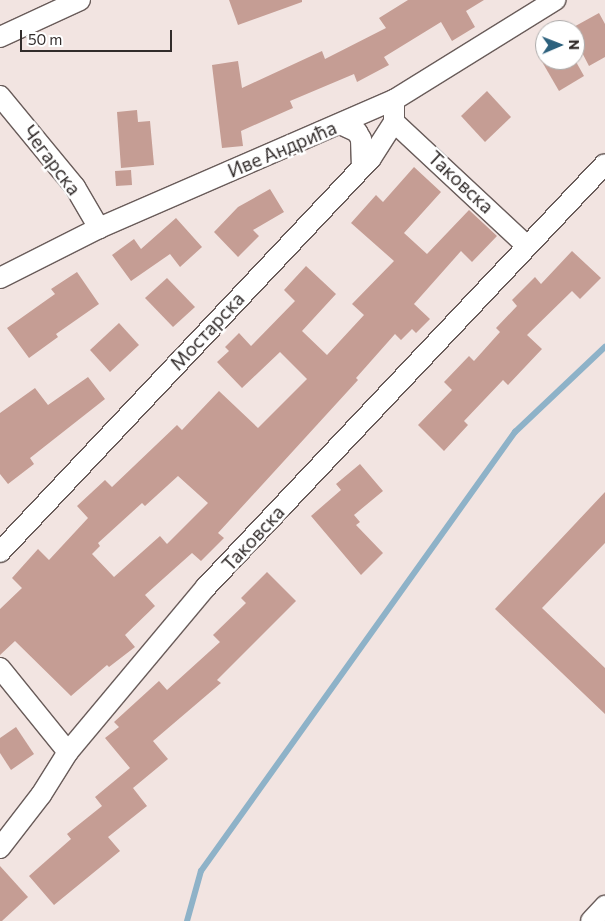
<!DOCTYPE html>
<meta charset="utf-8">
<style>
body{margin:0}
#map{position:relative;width:605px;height:921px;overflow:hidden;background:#f2e4e1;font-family:Commissioner,sans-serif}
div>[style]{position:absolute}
.stream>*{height:6px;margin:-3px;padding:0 3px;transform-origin:3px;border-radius:3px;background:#8eb2c8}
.building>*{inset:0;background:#c59d94}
.roads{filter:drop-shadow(1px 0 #695c5a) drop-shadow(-1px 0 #695c5a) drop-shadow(0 1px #695c5a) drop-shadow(0 -1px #695c5a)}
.minor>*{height:20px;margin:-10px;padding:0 10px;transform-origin:10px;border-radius:10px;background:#fff}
span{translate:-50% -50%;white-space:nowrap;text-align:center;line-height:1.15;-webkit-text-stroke:5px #fff;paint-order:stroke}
.street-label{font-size:19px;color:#322c2b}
.north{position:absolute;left:535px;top:20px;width:50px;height:50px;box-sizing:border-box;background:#fff;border:1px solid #adabaa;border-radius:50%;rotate:89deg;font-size:14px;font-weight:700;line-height:20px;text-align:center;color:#322c2b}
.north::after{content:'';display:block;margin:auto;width:18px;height:22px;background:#2d617d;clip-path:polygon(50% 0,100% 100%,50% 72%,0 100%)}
.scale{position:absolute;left:20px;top:30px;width:152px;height:22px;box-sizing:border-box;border:2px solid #322c2b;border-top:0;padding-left:6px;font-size:15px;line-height:18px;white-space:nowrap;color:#322c2b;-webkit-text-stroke:4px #fff;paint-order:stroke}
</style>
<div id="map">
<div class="stream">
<i style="left:187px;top:921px;width:52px;rotate:-74.4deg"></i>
<i style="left:201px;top:871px;width:540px;rotate:-54.43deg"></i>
<i style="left:515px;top:432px;width:124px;rotate:-43.4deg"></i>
</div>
<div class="building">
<i style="clip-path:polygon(229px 0,302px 0,302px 2px,238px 25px)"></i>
<i style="clip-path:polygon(408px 0,484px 0,466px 11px,475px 27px,452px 41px,441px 22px,384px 57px,389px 65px,357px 82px,354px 74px,290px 101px,293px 108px,241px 131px,243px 146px,222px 148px,212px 65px,238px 61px,242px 88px,322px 51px,325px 59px,386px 28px,379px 18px)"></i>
<i style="clip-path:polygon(599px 13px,605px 24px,605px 57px,589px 66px,575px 39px,575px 30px,570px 29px)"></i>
<i style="clip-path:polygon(541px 60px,575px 60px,584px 76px,559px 91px)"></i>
<i style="clip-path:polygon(487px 91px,511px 117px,485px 142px,461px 116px)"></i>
<i style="clip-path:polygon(137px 110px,138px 122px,150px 121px,154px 165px,121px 168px,117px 112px)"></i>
<i style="clip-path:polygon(evenodd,414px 167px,441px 192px,404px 233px,427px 254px,469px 210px,497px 236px,472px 262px,461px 251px,414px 304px,430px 319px,416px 333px,412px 329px,401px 340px,395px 334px,356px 378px,358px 380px,218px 533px,224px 538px,201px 561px,192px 553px,145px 595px,155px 606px,125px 635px,135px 647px,109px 667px,107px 665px,71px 696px,15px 641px,0 655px,0 609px,22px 588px,12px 578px,38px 549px,49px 560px,88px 518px,77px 506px,105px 480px,112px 487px,177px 425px,182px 430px,219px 391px,258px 428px,307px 379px,280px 352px,242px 388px,217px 362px,229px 351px,225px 347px,239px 333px,251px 346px,295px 301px,284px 290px,306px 266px,336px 294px,302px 331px,327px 355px,364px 315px,352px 304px,394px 261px,351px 223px,376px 195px,383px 202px,414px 167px,178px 476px,208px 503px,167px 544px,160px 536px,114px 577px,92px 554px,100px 546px,98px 543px,142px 503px,145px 506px,178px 476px)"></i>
<i style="clip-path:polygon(131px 170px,132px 185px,116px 186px,115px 171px)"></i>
<i style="clip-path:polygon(270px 189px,284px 212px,253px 230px,259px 236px,238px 257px,214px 232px,238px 207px)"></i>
<i style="clip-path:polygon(176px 218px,202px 247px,180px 267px,170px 254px,131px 281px,112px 255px,134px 239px,141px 249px)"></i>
<i style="clip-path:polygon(572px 251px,601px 278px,580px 299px,572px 291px,527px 335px,542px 349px,508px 385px,503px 380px,464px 421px,468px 425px,444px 451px,418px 425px,452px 390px,444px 382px,469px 356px,474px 361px,500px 332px,496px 328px,517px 306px,512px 300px,535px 277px,541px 284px)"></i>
<i style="clip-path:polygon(77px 272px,99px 304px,56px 334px,58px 337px,29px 358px,7px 328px,55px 294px,51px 289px)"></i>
<i style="clip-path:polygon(167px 278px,195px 307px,173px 327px,145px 298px)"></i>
<i style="clip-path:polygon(119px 323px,139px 345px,110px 372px,90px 350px)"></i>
<i style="clip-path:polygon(88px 377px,105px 399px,30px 458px,34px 464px,8px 484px,0 474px,0 413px,35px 388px,48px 405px)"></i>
<i style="clip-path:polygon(360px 464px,383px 491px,354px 515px,360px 522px,356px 525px,383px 553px,361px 575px,311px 516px,341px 490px,336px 484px)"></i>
<i style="clip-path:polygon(605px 492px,605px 543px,542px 608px,605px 668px,605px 714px,495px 609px)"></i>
<i style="clip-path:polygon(267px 572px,296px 601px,217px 680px,221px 683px,153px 741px,168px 759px,133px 788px,147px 806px,108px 837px,120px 851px,54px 905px,29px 876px,71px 839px,67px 834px,102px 806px,95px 797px,130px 768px,105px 738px,119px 727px,114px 722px,159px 681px,167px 690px,220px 642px,213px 635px,246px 603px,241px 598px)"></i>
<i style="clip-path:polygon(16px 727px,34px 754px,11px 770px,0 753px,0 738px)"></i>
<i style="clip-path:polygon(0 866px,28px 897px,2px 921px,0 921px)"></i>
</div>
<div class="roads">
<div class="minor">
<i style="left:0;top:37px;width:88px;rotate:-24.8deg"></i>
<i style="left:0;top:96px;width:118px;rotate:50.5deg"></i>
<i style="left:75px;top:187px;width:48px;rotate:59.7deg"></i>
<i style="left:394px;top:122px;width:180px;rotate:43deg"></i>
<i style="left:340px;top:124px;width:19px;rotate:25deg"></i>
<i style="left:357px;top:132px;width:8px;rotate:60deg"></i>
<i style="left:361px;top:139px;width:28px;rotate:88deg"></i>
<i style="left:0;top:278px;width:111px;rotate:-26.8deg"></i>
<i style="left:99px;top:228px;width:322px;rotate:-23.5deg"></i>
<i style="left:394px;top:100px;width:190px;rotate:-31.8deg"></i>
<i style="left:0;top:552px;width:541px;rotate:-46.72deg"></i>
<i style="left:371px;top:158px;width:43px;rotate:-57.4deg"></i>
<i style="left:394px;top:122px;width:22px;rotate:-90deg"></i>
<i style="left:0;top:668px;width:108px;rotate:51deg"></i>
<i style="left:0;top:848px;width:67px;rotate:-52.3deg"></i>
<i style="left:41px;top:795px;width:51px;rotate:-57.9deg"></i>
<i style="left:68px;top:752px;width:215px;rotate:-50.1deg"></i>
<i style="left:206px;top:587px;width:581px;rotate:-46.67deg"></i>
<i style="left:591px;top:921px;width:21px;rotate:-47deg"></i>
</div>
</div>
<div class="street-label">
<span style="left:282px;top:149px;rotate:-23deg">Иве Андрића</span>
<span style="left:52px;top:160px;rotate:53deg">Чегарска</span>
<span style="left:461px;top:182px;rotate:43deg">Таковска</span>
<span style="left:207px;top:331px;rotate:-47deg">Мостарска</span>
<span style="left:253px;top:538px;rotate:-47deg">Таковска</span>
</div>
<div class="north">N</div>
<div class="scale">50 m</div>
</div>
